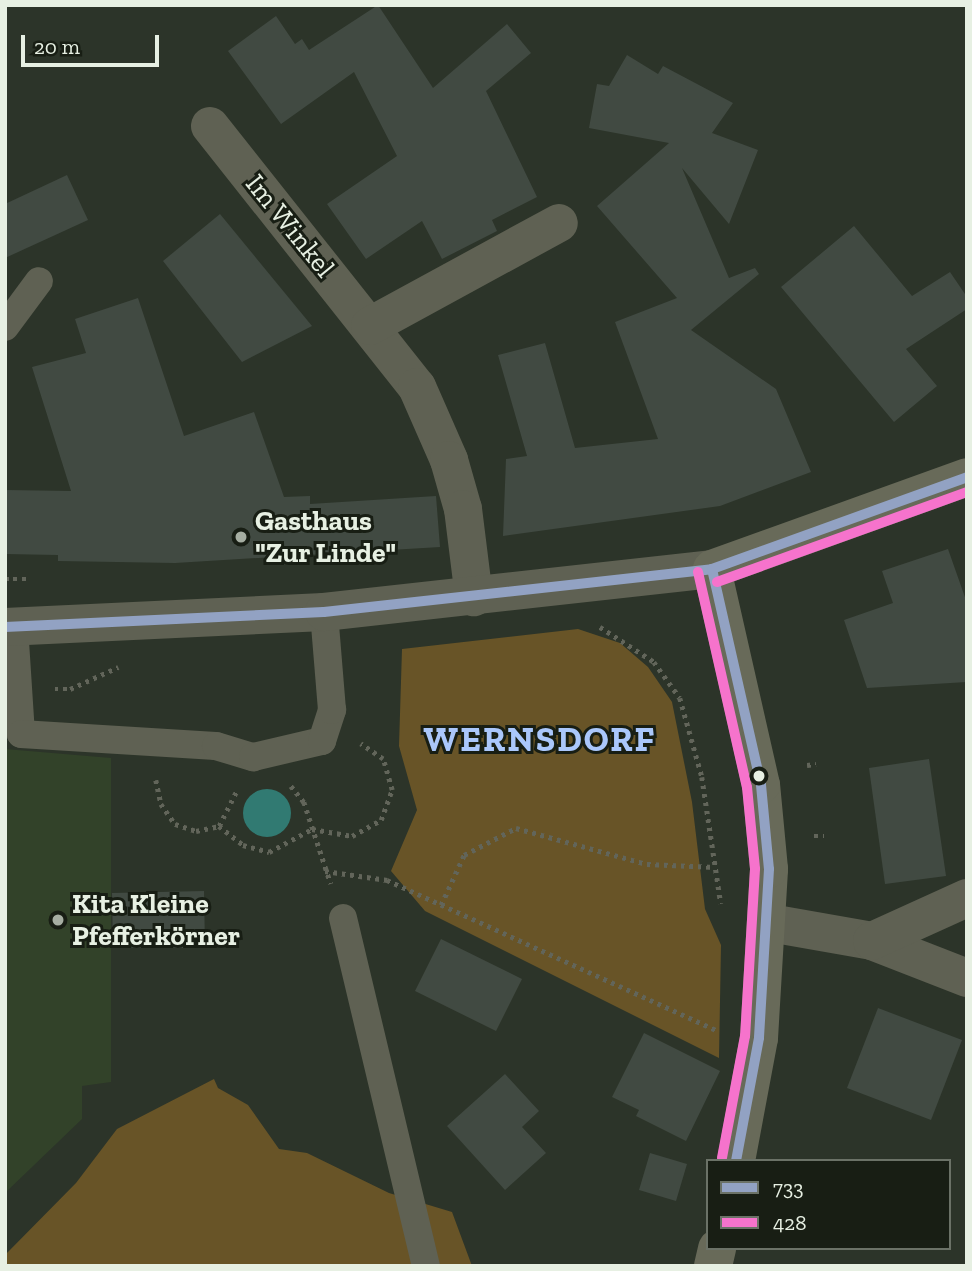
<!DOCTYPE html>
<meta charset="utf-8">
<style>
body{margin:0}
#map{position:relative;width:972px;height:1271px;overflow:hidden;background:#2c3429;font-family:"Zilla Slab",serif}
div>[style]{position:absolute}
.built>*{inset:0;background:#324229}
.green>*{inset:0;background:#685427}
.water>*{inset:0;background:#317a72}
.round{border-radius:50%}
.building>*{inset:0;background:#414a42}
.path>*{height:4.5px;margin-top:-2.25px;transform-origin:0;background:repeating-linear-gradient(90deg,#62655a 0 3.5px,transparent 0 8.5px)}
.service>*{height:28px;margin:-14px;padding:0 14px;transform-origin:14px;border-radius:14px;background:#5f6153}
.minor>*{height:38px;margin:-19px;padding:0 19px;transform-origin:19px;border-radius:19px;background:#5f6153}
.tertiary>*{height:38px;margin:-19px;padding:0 19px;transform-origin:19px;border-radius:19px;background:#5f6153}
.secondary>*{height:38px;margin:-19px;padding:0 19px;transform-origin:19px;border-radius:19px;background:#686a59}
.bus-1>*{height:10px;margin:-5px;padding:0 5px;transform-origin:5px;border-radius:5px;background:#92a2c3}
.bus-2>*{height:10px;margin:-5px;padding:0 5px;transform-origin:5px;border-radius:5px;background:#f673cc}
.dots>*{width:19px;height:19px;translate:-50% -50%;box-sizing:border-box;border:4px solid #181e14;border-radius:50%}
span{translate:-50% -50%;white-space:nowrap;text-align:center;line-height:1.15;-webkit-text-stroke:6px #181e14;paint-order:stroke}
.street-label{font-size:28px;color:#e7f0e3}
.poi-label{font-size:28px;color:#e7f0e3;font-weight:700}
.left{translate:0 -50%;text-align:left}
.district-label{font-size:35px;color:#aac7fb;font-weight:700;letter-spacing:2px}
.frame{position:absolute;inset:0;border:7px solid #e7f0e3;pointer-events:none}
.legend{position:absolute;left:706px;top:1159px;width:245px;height:91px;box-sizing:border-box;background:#181e14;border:2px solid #6b7267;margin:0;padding:9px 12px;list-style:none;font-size:21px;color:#e7f0e3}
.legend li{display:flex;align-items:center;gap:14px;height:35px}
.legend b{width:35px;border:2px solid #6b7267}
.scale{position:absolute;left:21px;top:35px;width:138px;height:32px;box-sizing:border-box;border:4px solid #e7f0e3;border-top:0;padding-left:9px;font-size:21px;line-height:24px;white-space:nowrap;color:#e7f0e3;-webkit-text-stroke:5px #181e14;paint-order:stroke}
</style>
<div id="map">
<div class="built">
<i style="clip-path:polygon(5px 749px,111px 758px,111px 1082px,82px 1086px,82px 1119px,5px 1193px)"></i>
</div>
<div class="green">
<i style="clip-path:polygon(578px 629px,620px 643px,648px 667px,672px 702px,692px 802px,705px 909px,721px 945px,719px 1058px,425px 911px,391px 871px,417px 810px,399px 746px,402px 649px)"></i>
<i style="clip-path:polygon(214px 1079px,218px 1088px,248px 1105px,279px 1149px,307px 1153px,389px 1193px,452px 1212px,472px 1266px,5px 1266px,5px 1255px,76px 1183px,117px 1129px)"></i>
</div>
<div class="water">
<i class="round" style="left:243px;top:789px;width:48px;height:48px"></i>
</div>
<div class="building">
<i style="clip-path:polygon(378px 5px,433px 88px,507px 24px,531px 53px,486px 91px,537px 197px,492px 220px,497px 231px,442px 259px,422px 221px,366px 259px,327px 204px,397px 156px,354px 72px,281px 124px,228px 51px,276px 16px,295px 44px,302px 39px,309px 50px)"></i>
<i style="clip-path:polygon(627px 55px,658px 74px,663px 66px,733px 103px,712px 133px,758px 150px,729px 224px,682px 168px,729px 278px,755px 268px,759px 274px,691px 330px,776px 389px,811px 472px,720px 506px,503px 536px,506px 459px,527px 456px,498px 355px,545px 343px,575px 448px,658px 439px,615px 322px,677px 298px,597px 206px,669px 143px,589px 128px,597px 84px,609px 86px)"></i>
<i style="clip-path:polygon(67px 175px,88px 220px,5px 258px,5px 204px)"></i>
<i style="clip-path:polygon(220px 214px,312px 326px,242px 362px,163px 261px)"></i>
<i style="clip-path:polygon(854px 226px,912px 296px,950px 272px,967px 297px,967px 309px,906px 349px,937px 386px,894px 422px,781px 287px)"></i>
<i style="clip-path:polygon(138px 298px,184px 436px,254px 412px,284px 497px,310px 496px,310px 504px,436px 496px,440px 547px,175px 563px,58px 561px,58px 555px,5px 554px,5px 490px,71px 491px,32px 367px,86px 353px,75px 319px)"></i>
<i style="clip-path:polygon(948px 549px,967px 603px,967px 682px,867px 688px,844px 620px,893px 603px,882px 571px)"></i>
<i style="clip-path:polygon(929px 759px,946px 876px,885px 884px,869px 768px)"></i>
<i style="clip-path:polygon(204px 891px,205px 948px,113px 948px,112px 893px)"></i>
<i style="clip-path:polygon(441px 939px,522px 979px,496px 1031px,415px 991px)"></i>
<i style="clip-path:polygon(878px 1008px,962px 1040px,931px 1120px,847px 1088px)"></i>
<i style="clip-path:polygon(644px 1033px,720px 1071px,686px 1141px,636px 1116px,639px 1110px,612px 1097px)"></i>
<i style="clip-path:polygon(505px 1074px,539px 1111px,522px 1127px,546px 1153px,505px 1190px,447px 1126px)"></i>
<i style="clip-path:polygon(650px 1153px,687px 1164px,676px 1201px,639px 1190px)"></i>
</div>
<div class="path">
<i style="left:5px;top:579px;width:25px"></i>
<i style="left:600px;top:627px;width:64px;rotate:32.9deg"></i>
<i style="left:654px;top:662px;width:44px;rotate:54.2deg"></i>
<i style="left:680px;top:698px;width:82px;rotate:74.4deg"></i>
<i style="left:702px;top:777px;width:128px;rotate:81.5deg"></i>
<i style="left:55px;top:689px;width:15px"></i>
<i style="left:70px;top:689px;width:53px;rotate:-24.6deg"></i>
<i style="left:807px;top:765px;width:9px;rotate:-6deg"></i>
<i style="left:156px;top:780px;width:25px;rotate:78deg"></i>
<i style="left:161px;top:804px;width:24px;rotate:55deg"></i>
<i style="left:175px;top:824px;width:22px;rotate:18deg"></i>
<i style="left:196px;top:831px;width:24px;rotate:-12deg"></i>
<i style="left:219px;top:826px;width:40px;rotate:-63.4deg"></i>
<i style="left:291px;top:786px;width:21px;rotate:51deg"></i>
<i style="left:304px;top:802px;width:86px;rotate:71.8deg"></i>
<i style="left:219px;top:826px;width:31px;rotate:38deg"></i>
<i style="left:243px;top:845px;width:27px;rotate:15deg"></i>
<i style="left:269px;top:852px;width:49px;rotate:-28.1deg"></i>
<i style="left:312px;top:829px;width:41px;rotate:9.9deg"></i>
<i style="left:352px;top:836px;width:33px;rotate:-29deg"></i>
<i style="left:381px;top:820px;width:32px;rotate:-70deg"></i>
<i style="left:392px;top:790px;width:32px;rotate:-106deg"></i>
<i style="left:383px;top:759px;width:27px;rotate:-146deg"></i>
<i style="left:814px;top:836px;width:10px"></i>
<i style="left:325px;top:871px;width:63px;rotate:8.3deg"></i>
<i style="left:387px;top:880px;width:364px;rotate:24.5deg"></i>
<i style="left:441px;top:905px;width:55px;rotate:-65.3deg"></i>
<i style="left:464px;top:855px;width:59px;rotate:-27.4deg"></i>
<i style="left:516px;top:828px;width:136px;rotate:15.4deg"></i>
<i style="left:647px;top:864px;width:68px;rotate:2.5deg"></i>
</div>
<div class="service">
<i style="left:5px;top:327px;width:57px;rotate:-53.5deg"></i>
<i style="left:14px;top:626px;width:108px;rotate:86.3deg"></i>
<i style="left:21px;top:734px;width:195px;rotate:3.5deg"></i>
<i style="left:216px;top:746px;width:39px;rotate:17deg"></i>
<i style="left:253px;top:757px;width:71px;rotate:-13.1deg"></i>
<i style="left:322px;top:741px;width:33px;rotate:-72deg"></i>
<i style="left:332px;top:710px;width:98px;rotate:-94.7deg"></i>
<i style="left:343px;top:918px;width:358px;rotate:76.6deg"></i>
</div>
<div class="minor">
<i style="left:210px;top:126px;width:333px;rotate:51.6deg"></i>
<i style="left:417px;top:387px;width:80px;rotate:66.3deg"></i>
<i style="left:449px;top:460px;width:51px;rotate:74.1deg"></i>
<i style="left:463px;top:509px;width:89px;rotate:82.9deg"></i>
<i style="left:370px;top:326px;width:215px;rotate:-28.6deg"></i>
<i style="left:770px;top:923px;width:104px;rotate:10deg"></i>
<i style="left:872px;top:941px;width:102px;rotate:21.3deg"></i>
<i style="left:872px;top:941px;width:104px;rotate:-24.4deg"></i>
</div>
<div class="tertiary">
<i style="left:5px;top:627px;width:319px;rotate:-2.7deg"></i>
<i style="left:324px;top:612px;width:390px;rotate:-6.3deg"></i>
</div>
<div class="secondary">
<i style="left:736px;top:1161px;width:125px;rotate:-79.4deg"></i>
<i style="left:759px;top:1038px;width:169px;rotate:-86.6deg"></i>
<i style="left:769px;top:869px;width:84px;rotate:-95.4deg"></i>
<i style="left:761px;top:785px;width:221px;rotate:-102.8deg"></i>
<i style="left:712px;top:569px;width:271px;rotate:-19.8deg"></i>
<i style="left:713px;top:1266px;width:18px;rotate:-77deg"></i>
</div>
<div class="bus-1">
<i style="left:712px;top:569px;width:221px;rotate:77.2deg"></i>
<i style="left:761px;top:785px;width:84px;rotate:84.6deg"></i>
<i style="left:769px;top:869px;width:169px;rotate:93.4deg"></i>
<i style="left:759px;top:1038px;width:125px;rotate:100.6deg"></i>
<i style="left:5px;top:627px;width:319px;rotate:-2.7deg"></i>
<i style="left:324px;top:612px;width:390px;rotate:-6.3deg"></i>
<i style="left:712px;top:569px;width:271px;rotate:-19.8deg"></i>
</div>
<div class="bus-2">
<i style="left:698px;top:572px;width:221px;rotate:77.2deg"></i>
<i style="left:747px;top:787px;width:82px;rotate:84.4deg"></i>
<i style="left:755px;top:869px;width:167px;rotate:93.4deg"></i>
<i style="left:745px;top:1036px;width:124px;rotate:100.7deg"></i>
<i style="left:717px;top:582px;width:266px;rotate:-19.8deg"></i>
</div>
<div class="dots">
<i style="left:241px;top:537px;background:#a6aea2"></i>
<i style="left:759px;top:776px;background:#e7f0e3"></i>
<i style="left:58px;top:920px;background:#a6aea2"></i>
</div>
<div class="street-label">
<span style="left:290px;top:226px;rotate:51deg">Im Winkel</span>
</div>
<div class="poi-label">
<span class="left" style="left:255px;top:537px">Gasthaus<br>"Zur Linde"</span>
<span class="left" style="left:72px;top:920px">Kita Kleine<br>Pfefferkörner</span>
</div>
<div class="district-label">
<span style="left:540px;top:739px">WERNSDORF</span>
</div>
<div class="frame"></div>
<ul class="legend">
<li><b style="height:9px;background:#92a2c3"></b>733</li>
<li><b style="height:9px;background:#f673cc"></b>428</li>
</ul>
<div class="scale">20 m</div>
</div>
